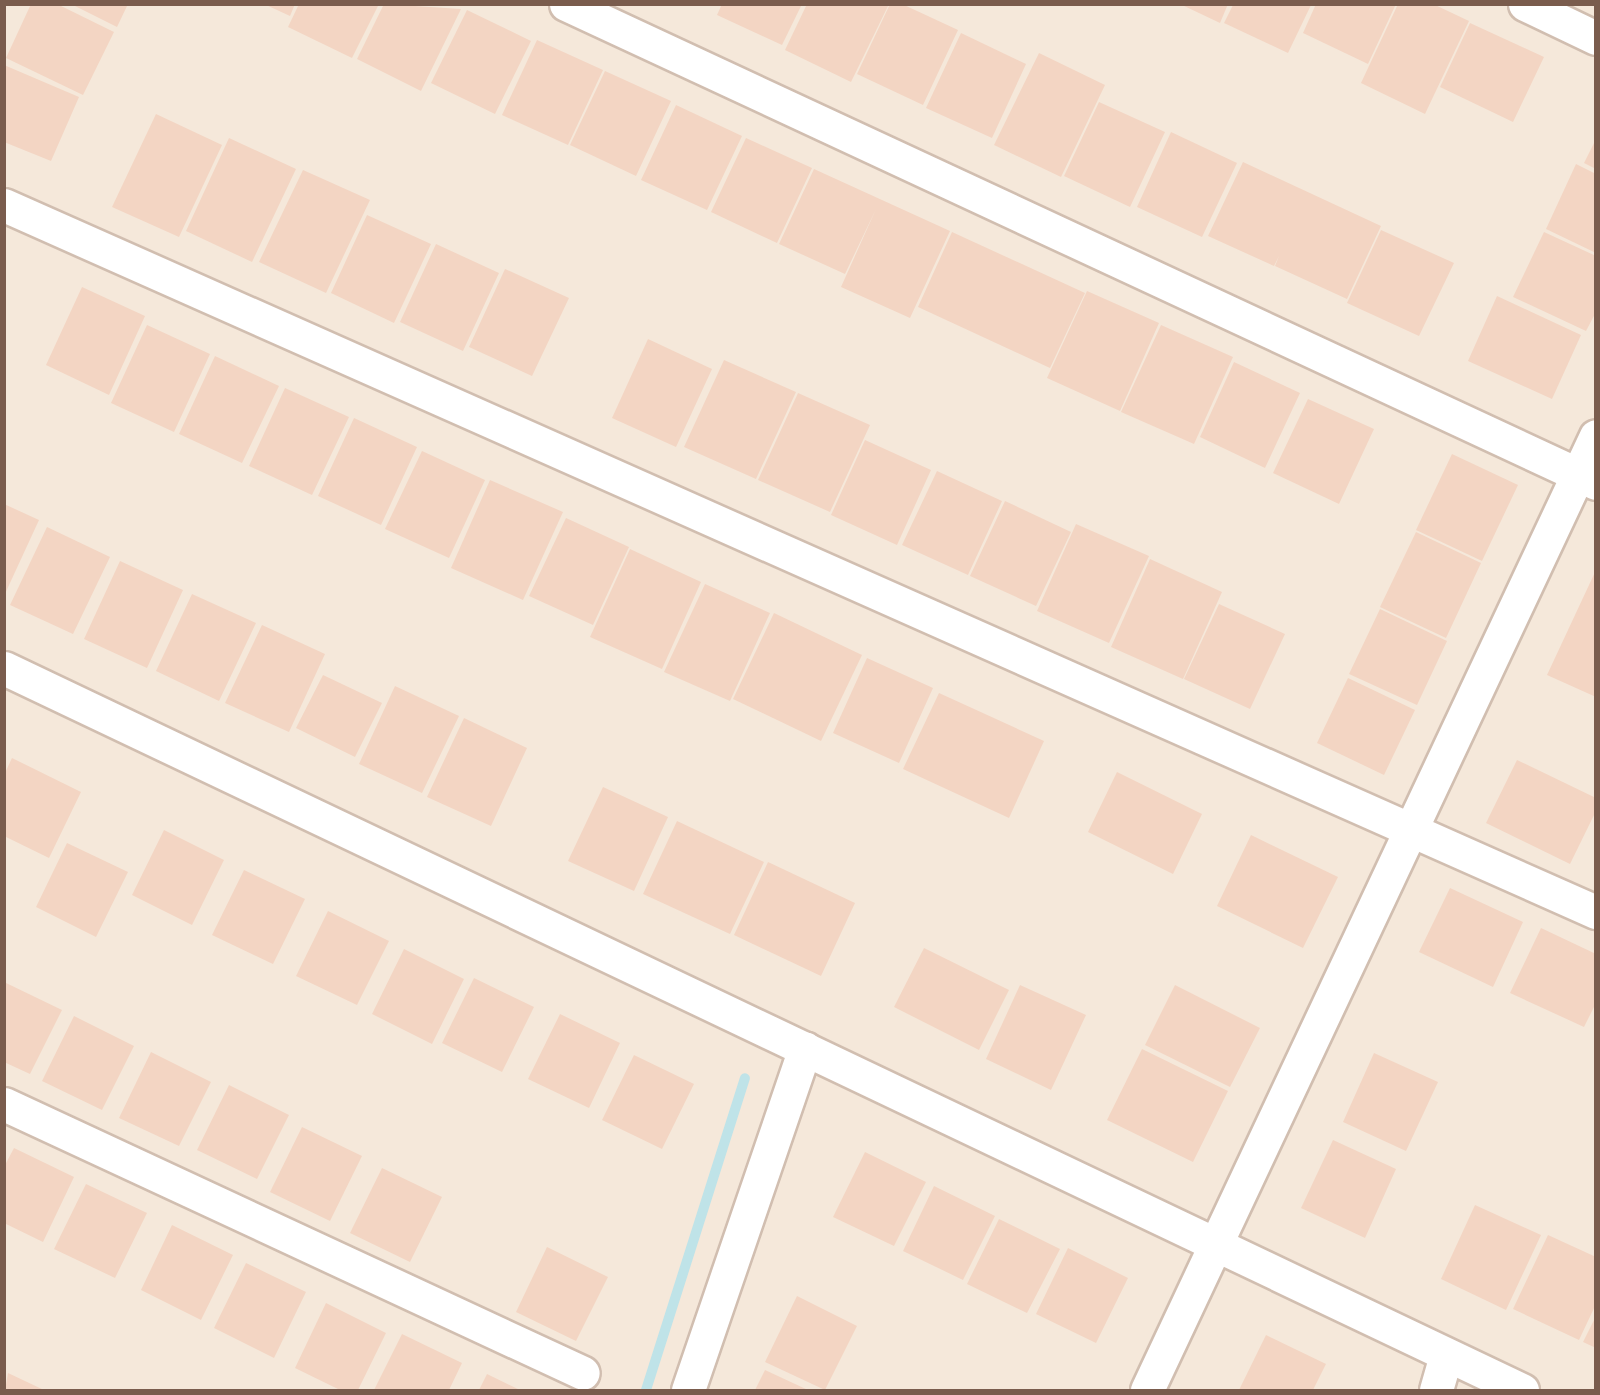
<!DOCTYPE html>
<style>
body{margin:0}
#map{position:relative;width:1600px;height:1395px;overflow:hidden;background:#fdf6ec;font-family:Overpass,sans-serif}
div>[style]{position:absolute}
.residential>*{inset:0;background:#f5e8da}
.stream>*{height:10px;margin:-5px;padding:0 5px;transform-origin:5px;border-radius:5px;background:#bfe3e8}
.building>*{inset:0;background:#f3d5c3}
.roads{filter:drop-shadow(2px 0 #d1beb0) drop-shadow(-2px 0 #d1beb0) drop-shadow(0 2px #d1beb0) drop-shadow(0 -2px #d1beb0)}
.minor>*{height:33px;margin:-16.5px;padding:0 16.5px;transform-origin:16.5px;border-radius:16.5px;background:#fff}
span{translate:-50% -50%;white-space:nowrap;text-align:center;line-height:1.15;-webkit-text-stroke:6px #fffaf3;paint-order:stroke}
.frame{position:absolute;inset:0;border:6px solid #7a5c4d;pointer-events:none}
</style>
<div id="map">
<div class="residential">
<i style="clip-path:polygon(5px 5px,1595px 5px,1595px 1390px,5px 1390px)"></i>
</div>
<div class="stream">
<i style="left:646px;top:1390px;width:327px;rotate:-72.4deg"></i>
</div>
<div class="building">
<i style="clip-path:polygon(31px 4px,57px 4px,114px 32px,83px 95px,6px 58px)"></i>
<i style="clip-path:polygon(71px 4px,128px 4px,117px 27px)"></i>
<i style="clip-path:polygon(264px 4px,295px 4px,290px 16px)"></i>
<i style="clip-path:polygon(299px 4px,379px 4px,352px 58px,288px 27px)"></i>
<i style="clip-path:polygon(384px 4px,461px 9px,421px 91px,357px 59px)"></i>
<i style="clip-path:polygon(722px 4px,802px 4px,782px 45px,717px 15px)"></i>
<i style="clip-path:polygon(807px 4px,889px 4px,851px 82px,785px 50px)"></i>
<i style="clip-path:polygon(890px 4px,902px 4px,958px 30px,923px 105px,857px 74px)"></i>
<i style="clip-path:polygon(1180px 4px,1228px 4px,1220px 23px)"></i>
<i style="clip-path:polygon(1316px 4px,1396px 4px,1368px 64px,1303px 33px)"></i>
<i style="clip-path:polygon(1398px 4px,1433px 4px,1469px 21px,1425px 114px,1361px 83px)"></i>
<i style="clip-path:polygon(1233px 5px,1311px 5px,1288px 53px,1224px 23px)"></i>
<i style="clip-path:polygon(467px 10px,531px 41px,495px 114px,431px 83px)"></i>
<i style="clip-path:polygon(1470px 23px,1544px 57px,1513px 122px,1440px 87px)"></i>
<i style="clip-path:polygon(961px 33px,1026px 64px,992px 138px,926px 108px)"></i>
<i style="clip-path:polygon(537px 40px,603px 70px,568px 145px,502px 115px)"></i>
<i style="clip-path:polygon(1039px 53px,1105px 85px,1061px 177px,994px 145px)"></i>
<i style="clip-path:polygon(4px 65px,79px 97px,51px 161px,4px 142px)"></i>
<i style="clip-path:polygon(605px 71px,671px 101px,636px 176px,570px 145px)"></i>
<i style="clip-path:polygon(1099px 102px,1165px 132px,1130px 207px,1064px 176px)"></i>
<i style="clip-path:polygon(676px 105px,742px 136px,707px 210px,641px 180px)"></i>
<i style="clip-path:polygon(156px 114px,222px 145px,179px 237px,112px 207px)"></i>
<i style="clip-path:polygon(1171px 132px,1237px 163px,1202px 237px,1137px 207px)"></i>
<i style="clip-path:polygon(229px 138px,296px 169px,252px 262px,186px 231px)"></i>
<i style="clip-path:polygon(746px 138px,812px 168px,777px 243px,711px 212px)"></i>
<i style="clip-path:polygon(1596px 139px,1596px 169px,1584px 163px)"></i>
<i style="clip-path:polygon(1243px 162px,1381px 226px,1347px 299px,1275px 266px,1279px 256px,1274px 266px,1208px 236px)"></i>
<i style="clip-path:polygon(1576px 164px,1596px 174px,1596px 253px,1546px 229px)"></i>
<i style="clip-path:polygon(814px 169px,950px 231px,910px 318px,841px 287px,876px 209px,845px 274px,779px 244px)"></i>
<i style="clip-path:polygon(303px 170px,370px 200px,326px 293px,259px 262px)"></i>
<i style="clip-path:polygon(367px 215px,431px 244px,394px 323px,331px 293px)"></i>
<i style="clip-path:polygon(1381px 230px,1454px 263px,1419px 336px,1347px 303px)"></i>
<i style="clip-path:polygon(952px 232px,1085px 293px,1050px 368px,918px 307px)"></i>
<i style="clip-path:polygon(1544px 232px,1596px 256px,1596px 312px,1586px 331px,1513px 297px)"></i>
<i style="clip-path:polygon(436px 244px,499px 273px,463px 351px,400px 322px)"></i>
<i style="clip-path:polygon(505px 269px,569px 298px,532px 376px,469px 347px)"></i>
<i style="clip-path:polygon(82px 287px,145px 316px,109px 395px,46px 365px)"></i>
<i style="clip-path:polygon(1087px 291px,1159px 323px,1120px 411px,1047px 378px)"></i>
<i style="clip-path:polygon(1497px 296px,1581px 335px,1552px 399px,1468px 361px)"></i>
<i style="clip-path:polygon(147px 325px,210px 354px,174px 432px,111px 403px)"></i>
<i style="clip-path:polygon(1161px 325px,1233px 357px,1194px 444px,1121px 412px)"></i>
<i style="clip-path:polygon(648px 339px,712px 369px,676px 447px,612px 418px)"></i>
<i style="clip-path:polygon(215px 356px,279px 386px,242px 463px,179px 434px)"></i>
<i style="clip-path:polygon(724px 360px,796px 392px,756px 479px,684px 447px)"></i>
<i style="clip-path:polygon(1234px 362px,1300px 393px,1265px 468px,1200px 437px)"></i>
<i style="clip-path:polygon(285px 388px,349px 417px,312px 495px,249px 466px)"></i>
<i style="clip-path:polygon(798px 393px,870px 425px,830px 512px,758px 480px)"></i>
<i style="clip-path:polygon(1308px 399px,1374px 429px,1339px 504px,1273px 473px)"></i>
<i style="clip-path:polygon(354px 418px,417px 447px,381px 525px,318px 496px)"></i>
<i style="clip-path:polygon(865px 440px,931px 470px,897px 545px,831px 515px)"></i>
<i style="clip-path:polygon(422px 451px,485px 480px,449px 558px,385px 529px)"></i>
<i style="clip-path:polygon(1452px 454px,1518px 485px,1482px 561px,1416px 530px)"></i>
<i style="clip-path:polygon(937px 471px,1002px 501px,968px 575px,902px 545px)"></i>
<i style="clip-path:polygon(490px 480px,563px 512px,523px 600px,451px 568px)"></i>
<i style="clip-path:polygon(1005px 501px,1071px 532px,1036px 606px,970px 576px)"></i>
<i style="clip-path:polygon(4px 504px,39px 520px,4px 596px)"></i>
<i style="clip-path:polygon(566px 518px,629px 547px,593px 625px,529px 596px)"></i>
<i style="clip-path:polygon(1076px 524px,1149px 556px,1109px 643px,1037px 611px)"></i>
<i style="clip-path:polygon(47px 527px,110px 557px,73px 634px,10px 605px)"></i>
<i style="clip-path:polygon(1416px 532px,1481px 563px,1446px 638px,1380px 607px)"></i>
<i style="clip-path:polygon(630px 549px,701px 582px,662px 669px,590px 637px)"></i>
<i style="clip-path:polygon(1150px 559px,1222px 592px,1183px 679px,1111px 647px)"></i>
<i style="clip-path:polygon(120px 561px,183px 590px,147px 668px,84px 639px)"></i>
<i style="clip-path:polygon(1596px 570px,1596px 697px,1547px 675px)"></i>
<i style="clip-path:polygon(705px 584px,770px 613px,730px 701px,664px 672px)"></i>
<i style="clip-path:polygon(192px 594px,256px 623px,219px 701px,156px 671px)"></i>
<i style="clip-path:polygon(1219px 604px,1285px 634px,1250px 709px,1184px 679px)"></i>
<i style="clip-path:polygon(1380px 609px,1447px 641px,1417px 705px,1349px 674px)"></i>
<i style="clip-path:polygon(774px 613px,862px 655px,821px 741px,733px 699px)"></i>
<i style="clip-path:polygon(262px 625px,325px 654px,289px 732px,225px 703px)"></i>
<i style="clip-path:polygon(867px 658px,933px 688px,899px 763px,833px 733px)"></i>
<i style="clip-path:polygon(323px 675px,382px 703px,355px 757px,296px 728px)"></i>
<i style="clip-path:polygon(1348px 678px,1415px 710px,1384px 775px,1317px 743px)"></i>
<i style="clip-path:polygon(395px 686px,459px 716px,422px 793px,359px 764px)"></i>
<i style="clip-path:polygon(939px 693px,1044px 741px,1009px 818px,903px 769px)"></i>
<i style="clip-path:polygon(464px 718px,527px 748px,491px 826px,427px 797px)"></i>
<i style="clip-path:polygon(12px 758px,81px 792px,49px 858px,4px 836px,4px 775px)"></i>
<i style="clip-path:polygon(1517px 760px,1596px 798px,1596px 811px,1570px 864px,1486px 823px)"></i>
<i style="clip-path:polygon(1117px 772px,1202px 814px,1173px 874px,1088px 832px)"></i>
<i style="clip-path:polygon(603px 787px,668px 817px,634px 891px,568px 861px)"></i>
<i style="clip-path:polygon(677px 821px,764px 862px,730px 934px,643px 894px)"></i>
<i style="clip-path:polygon(164px 830px,224px 860px,192px 925px,132px 895px)"></i>
<i style="clip-path:polygon(1251px 835px,1338px 877px,1303px 948px,1217px 906px)"></i>
<i style="clip-path:polygon(67px 843px,128px 872px,96px 937px,36px 907px)"></i>
<i style="clip-path:polygon(768px 862px,855px 903px,821px 976px,734px 935px)"></i>
<i style="clip-path:polygon(244px 870px,305px 899px,273px 964px,212px 935px)"></i>
<i style="clip-path:polygon(1450px 888px,1523px 922px,1493px 987px,1419px 952px)"></i>
<i style="clip-path:polygon(328px 911px,389px 941px,357px 1005px,296px 976px)"></i>
<i style="clip-path:polygon(1541px 928px,1596px 954px,1596px 1003px,1584px 1027px,1510px 993px)"></i>
<i style="clip-path:polygon(924px 948px,1009px 990px,979px 1050px,894px 1007px)"></i>
<i style="clip-path:polygon(404px 949px,464px 979px,432px 1044px,372px 1014px)"></i>
<i style="clip-path:polygon(474px 978px,534px 1007px,502px 1072px,442px 1043px)"></i>
<i style="clip-path:polygon(4px 982px,62px 1010px,30px 1074px,4px 1062px)"></i>
<i style="clip-path:polygon(1020px 985px,1086px 1015px,1051px 1090px,986px 1059px)"></i>
<i style="clip-path:polygon(1175px 985px,1260px 1028px,1230px 1087px,1145px 1045px)"></i>
<i style="clip-path:polygon(560px 1014px,620px 1043px,589px 1108px,528px 1079px)"></i>
<i style="clip-path:polygon(74px 1016px,134px 1046px,102px 1110px,42px 1081px)"></i>
<i style="clip-path:polygon(1142px 1049px,1228px 1091px,1193px 1162px,1107px 1120px)"></i>
<i style="clip-path:polygon(151px 1052px,211px 1082px,179px 1146px,119px 1118px)"></i>
<i style="clip-path:polygon(1374px 1053px,1438px 1082px,1406px 1151px,1343px 1122px)"></i>
<i style="clip-path:polygon(634px 1055px,694px 1084px,662px 1149px,602px 1120px)"></i>
<i style="clip-path:polygon(229px 1085px,289px 1115px,257px 1179px,197px 1150px)"></i>
<i style="clip-path:polygon(302px 1127px,362px 1156px,330px 1221px,270px 1192px)"></i>
<i style="clip-path:polygon(1333px 1140px,1396px 1169px,1365px 1238px,1301px 1208px)"></i>
<i style="clip-path:polygon(14px 1148px,74px 1177px,43px 1242px,4px 1223px,4px 1167px)"></i>
<i style="clip-path:polygon(865px 1152px,926px 1182px,894px 1246px,833px 1217px)"></i>
<i style="clip-path:polygon(382px 1168px,442px 1197px,410px 1262px,350px 1233px)"></i>
<i style="clip-path:polygon(86px 1184px,147px 1213px,115px 1278px,54px 1249px)"></i>
<i style="clip-path:polygon(934px 1186px,995px 1216px,963px 1280px,903px 1251px)"></i>
<i style="clip-path:polygon(1475px 1205px,1541px 1235px,1506px 1310px,1441px 1279px)"></i>
<i style="clip-path:polygon(999px 1219px,1060px 1249px,1027px 1313px,967px 1284px)"></i>
<i style="clip-path:polygon(172px 1225px,233px 1255px,201px 1320px,141px 1290px)"></i>
<i style="clip-path:polygon(1548px 1235px,1596px 1257px,1596px 1304px,1579px 1340px,1513px 1309px)"></i>
<i style="clip-path:polygon(547px 1247px,608px 1277px,576px 1341px,516px 1312px)"></i>
<i style="clip-path:polygon(1068px 1248px,1128px 1278px,1096px 1343px,1036px 1314px)"></i>
<i style="clip-path:polygon(246px 1263px,306px 1292px,274px 1358px,214px 1328px)"></i>
<i style="clip-path:polygon(797px 1296px,857px 1326px,825px 1390px,765px 1362px)"></i>
<i style="clip-path:polygon(326px 1303px,386px 1333px,358px 1390px,340px 1390px,295px 1368px)"></i>
<i style="clip-path:polygon(1596px 1316px,1596px 1348px,1583px 1342px)"></i>
<i style="clip-path:polygon(402px 1334px,462px 1363px,449px 1390px,374px 1390px)"></i>
<i style="clip-path:polygon(1266px 1335px,1326px 1364px,1313px 1390px,1239px 1390px)"></i>
<i style="clip-path:polygon(765px 1370px,808px 1390px,755px 1390px)"></i>
<i style="clip-path:polygon(8px 1373px,44px 1390px,5px 1390px)"></i>
<i style="clip-path:polygon(487px 1374px,520px 1390px,479px 1390px)"></i>
</div>
<div class="roads">
<div class="minor">
<i style="left:566px;top:4px;width:1136px;rotate:24.94deg"></i>
<i style="left:1525px;top:4px;width:79px;rotate:25.6deg"></i>
<i style="left:4px;top:205px;width:1742px;rotate:23.95deg"></i>
<i style="left:4px;top:668px;width:1681px;rotate:25.44deg"></i>
<i style="left:4px;top:1104px;width:638px;rotate:24.92deg"></i>
<i style="left:688px;top:1390px;width:361px;rotate:-71.1deg"></i>
<i style="left:1147px;top:1390px;width:1054px;rotate:-64.8deg"></i>
<i style="left:1436px;top:1390px;width:35px;rotate:-74deg"></i>
</div>
</div>
<div class="frame"></div>
</div>
